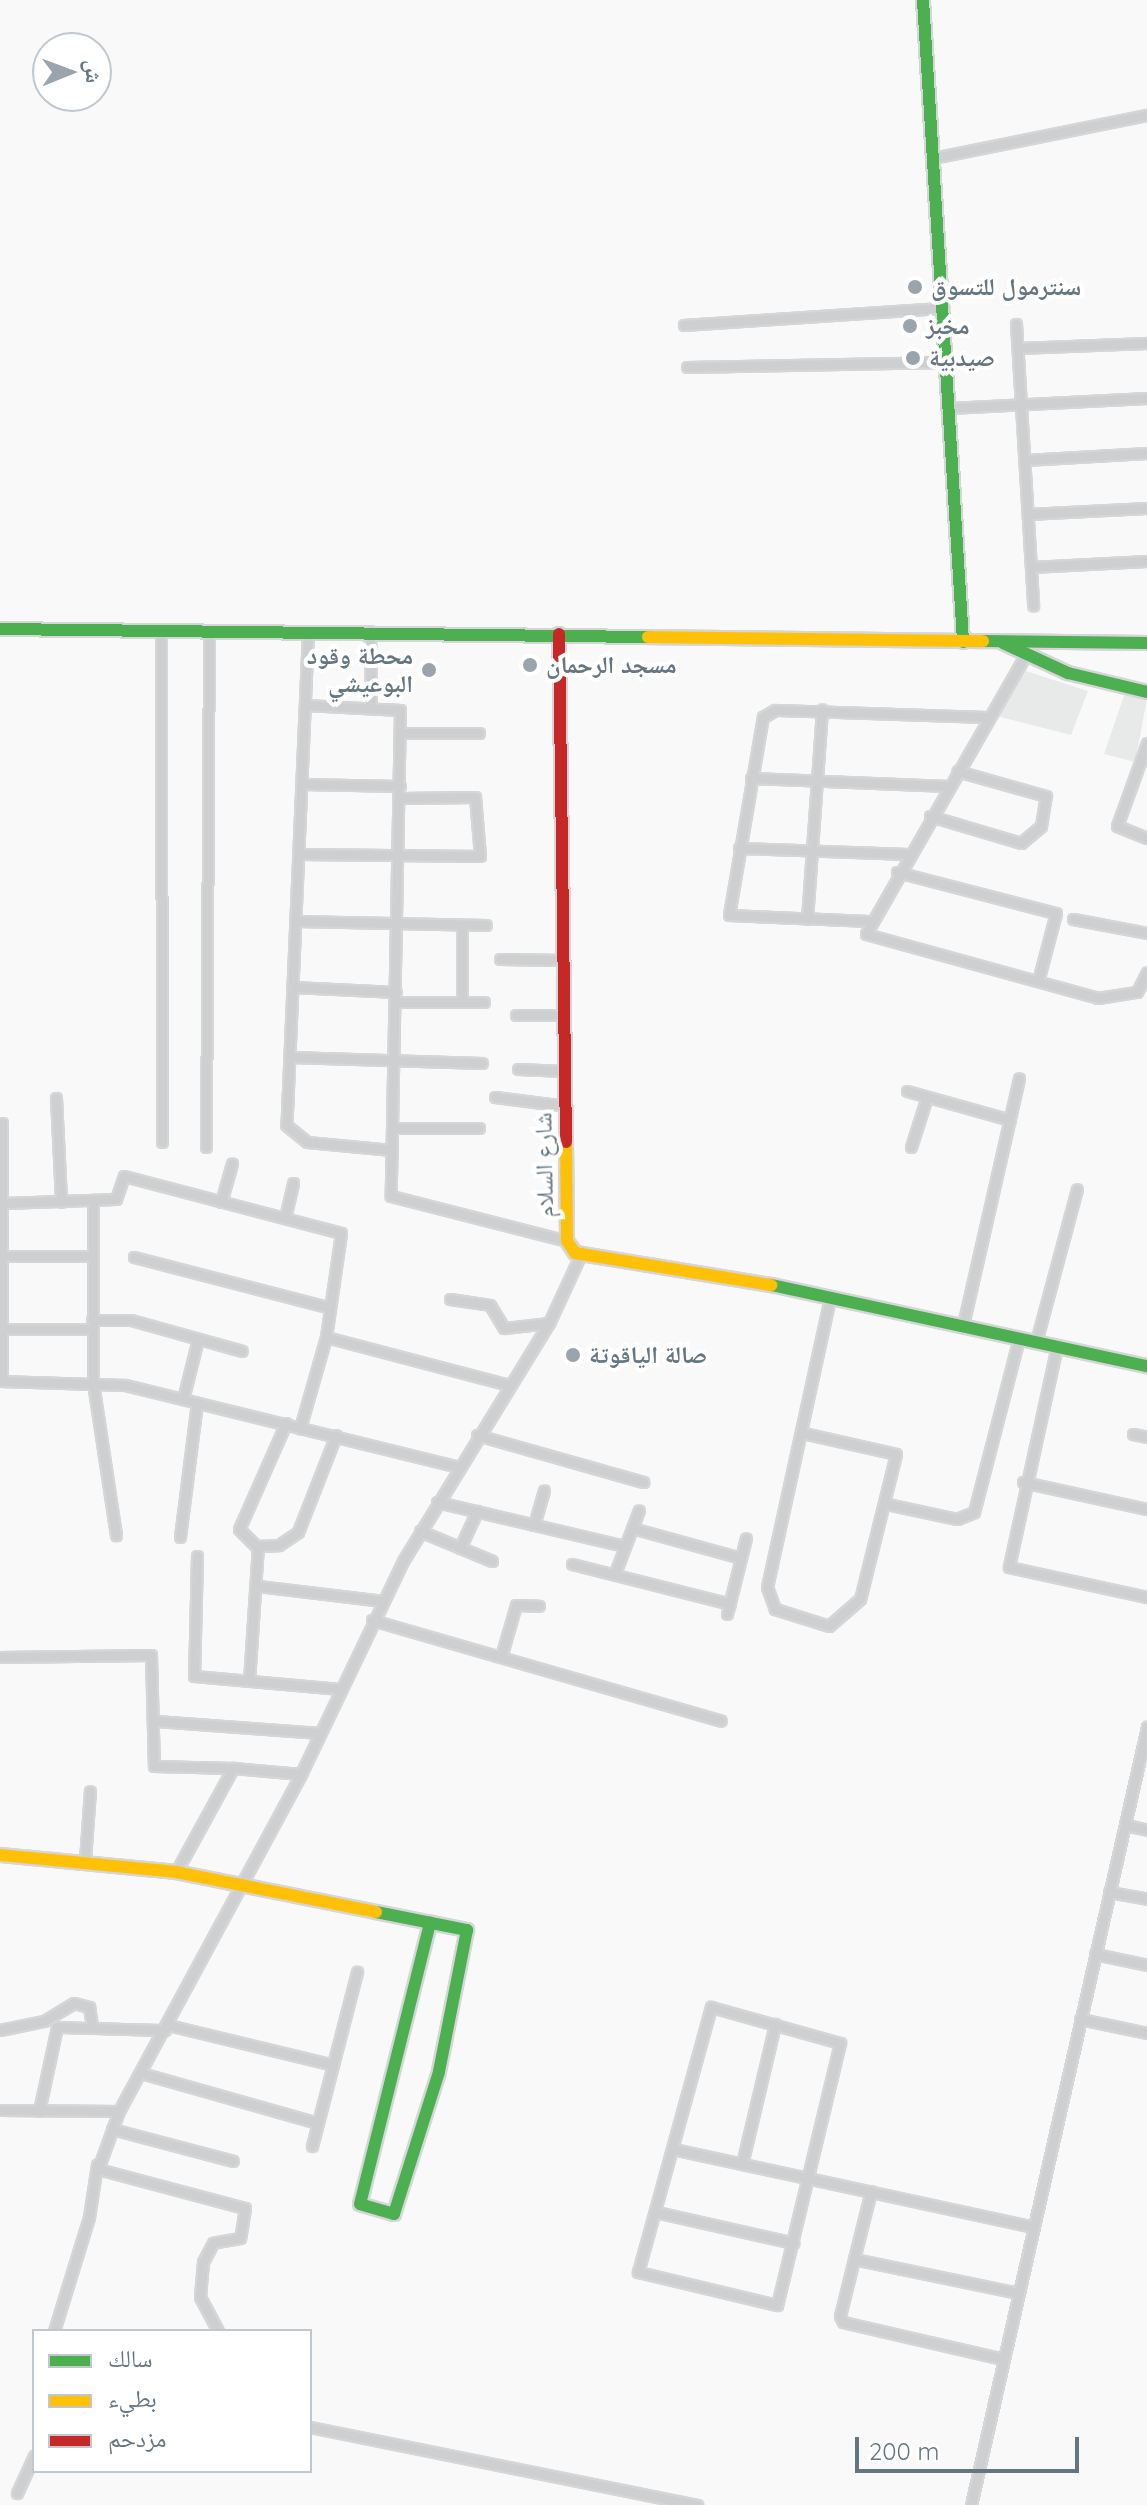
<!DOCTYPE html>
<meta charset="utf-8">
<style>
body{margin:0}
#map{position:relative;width:1147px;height:2505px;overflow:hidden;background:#f9f9f9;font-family:Quicksand,"Noto Naskh Arabic",sans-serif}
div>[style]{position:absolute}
.built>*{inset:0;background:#e8e9e9}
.roads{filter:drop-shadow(2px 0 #d5d6d7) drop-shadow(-2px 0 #d5d6d7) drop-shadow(0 2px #d5d6d7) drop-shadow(0 -2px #d5d6d7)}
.street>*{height:9px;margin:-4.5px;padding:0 4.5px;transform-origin:4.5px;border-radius:4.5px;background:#cecfd0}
.fast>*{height:12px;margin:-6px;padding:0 6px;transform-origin:6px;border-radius:6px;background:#4caf50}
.slow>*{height:12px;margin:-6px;padding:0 6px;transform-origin:6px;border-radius:6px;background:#ffc107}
.jam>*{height:12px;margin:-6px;padding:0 6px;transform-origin:6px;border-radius:6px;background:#c62828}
.dots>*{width:22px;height:22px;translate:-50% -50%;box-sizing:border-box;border:4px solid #fff;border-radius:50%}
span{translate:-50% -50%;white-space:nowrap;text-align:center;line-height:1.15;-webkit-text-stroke:8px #fff;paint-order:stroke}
.poi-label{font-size:24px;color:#657683;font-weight:700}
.left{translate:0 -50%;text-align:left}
.right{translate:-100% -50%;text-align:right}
.street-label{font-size:24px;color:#657683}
.legend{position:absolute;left:32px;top:2329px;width:280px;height:144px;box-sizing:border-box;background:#fff;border:2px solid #c1c8cd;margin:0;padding:10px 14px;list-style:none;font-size:24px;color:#657683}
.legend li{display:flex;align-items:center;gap:16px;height:40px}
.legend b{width:40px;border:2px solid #c1c8cd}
.north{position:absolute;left:32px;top:32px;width:80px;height:80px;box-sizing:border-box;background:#fff;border:2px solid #c1c8cd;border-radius:50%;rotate:89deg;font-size:22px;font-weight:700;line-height:32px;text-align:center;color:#657683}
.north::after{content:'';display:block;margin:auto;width:28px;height:36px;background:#99a4ac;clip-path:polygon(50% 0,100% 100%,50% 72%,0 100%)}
.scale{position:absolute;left:855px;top:2437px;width:224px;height:36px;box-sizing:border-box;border:4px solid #657683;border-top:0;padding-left:10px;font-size:24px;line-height:28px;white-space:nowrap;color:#657683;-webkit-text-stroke:6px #fff;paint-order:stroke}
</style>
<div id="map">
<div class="built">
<i style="clip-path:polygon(1026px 671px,1088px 691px,1071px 735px,997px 716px)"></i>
<i style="clip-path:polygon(1125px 693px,1147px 699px,1135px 762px,1104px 754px)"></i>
</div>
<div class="roads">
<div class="street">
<i style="left:933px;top:158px;width:218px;rotate:-11.4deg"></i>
<i style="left:1016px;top:324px;width:282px;rotate:86.5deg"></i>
<i style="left:684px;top:325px;width:260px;rotate:-3.8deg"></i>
<i style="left:1018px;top:348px;width:129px;rotate:-2.2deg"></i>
<i style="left:687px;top:367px;width:259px;rotate:-1.1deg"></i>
<i style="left:949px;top:408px;width:198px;rotate:-2.9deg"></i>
<i style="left:1025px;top:460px;width:122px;rotate:-3.3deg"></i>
<i style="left:1028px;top:514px;width:119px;rotate:-2.9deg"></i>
<i style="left:1031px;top:567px;width:116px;rotate:-3deg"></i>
<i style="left:308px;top:631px;width:494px;rotate:92.5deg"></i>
<i style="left:286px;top:1125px;width:27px;rotate:39deg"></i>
<i style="left:307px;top:1142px;width:85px;rotate:5.4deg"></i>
<i style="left:370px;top:631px;width:76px;rotate:89.2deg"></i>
<i style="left:161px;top:633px;width:509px;rotate:89.89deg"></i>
<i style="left:1025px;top:656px;width:320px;rotate:119.8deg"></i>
<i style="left:866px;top:934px;width:241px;rotate:15.4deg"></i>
<i style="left:1098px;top:998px;width:39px;rotate:-9deg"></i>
<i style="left:1137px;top:992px;width:22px;rotate:-63deg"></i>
<i style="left:305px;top:705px;width:95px;rotate:3deg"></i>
<i style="left:400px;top:710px;width:486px;rotate:91.1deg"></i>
<i style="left:391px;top:1196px;width:182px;rotate:14.3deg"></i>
<i style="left:400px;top:733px;width:79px"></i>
<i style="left:1147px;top:743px;width:88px;rotate:109.9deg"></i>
<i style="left:1117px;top:826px;width:32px;rotate:22deg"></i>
<i style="left:751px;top:778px;width:197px;rotate:2.3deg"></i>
<i style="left:302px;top:784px;width:98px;rotate:1.2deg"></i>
<i style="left:930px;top:816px;width:95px;rotate:16.5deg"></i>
<i style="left:1021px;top:843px;width:26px;rotate:-40deg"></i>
<i style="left:1041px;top:826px;width:30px;rotate:-81deg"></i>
<i style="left:1046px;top:796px;width:92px;rotate:-164.3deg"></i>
<i style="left:739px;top:848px;width:169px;rotate:2deg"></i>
<i style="left:299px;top:854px;width:181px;rotate:0.6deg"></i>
<i style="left:480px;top:856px;width:59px;rotate:-94.8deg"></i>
<i style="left:475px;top:797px;width:75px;rotate:179.2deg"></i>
<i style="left:897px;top:872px;width:164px;rotate:14.5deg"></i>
<i style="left:1056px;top:913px;width:70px;rotate:104.8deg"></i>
<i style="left:807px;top:919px;width:210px;rotate:-85.9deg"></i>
<i style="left:1073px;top:919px;width:75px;rotate:10.7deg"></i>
<i style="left:296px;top:921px;width:190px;rotate:1.2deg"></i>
<i style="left:868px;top:921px;width:139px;rotate:-177.5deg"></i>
<i style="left:729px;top:915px;width:201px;rotate:-80.3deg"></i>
<i style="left:763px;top:717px;width:14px;rotate:-30deg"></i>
<i style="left:775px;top:710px;width:214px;rotate:1.9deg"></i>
<i style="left:462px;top:925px;width:77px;rotate:90deg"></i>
<i style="left:500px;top:959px;width:63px;rotate:0.9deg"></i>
<i style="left:293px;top:987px;width:103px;rotate:2.8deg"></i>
<i style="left:396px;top:1002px;width:88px"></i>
<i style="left:516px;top:1015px;width:48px"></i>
<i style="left:290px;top:1057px;width:192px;rotate:1.8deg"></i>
<i style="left:518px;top:1069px;width:46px;rotate:2.5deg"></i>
<i style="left:907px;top:1091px;width:107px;rotate:15.7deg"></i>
<i style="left:495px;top:1097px;width:71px;rotate:7.3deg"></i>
<i style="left:56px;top:1098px;width:104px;rotate:87.2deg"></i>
<i style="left:2px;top:1123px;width:258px;rotate:90deg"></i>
<i style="left:393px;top:1128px;width:86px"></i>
<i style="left:206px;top:1147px;width:516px;rotate:-89.67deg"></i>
<i style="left:911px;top:1147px;width:52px;rotate:-72.3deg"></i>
<i style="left:93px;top:1201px;width:182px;rotate:90deg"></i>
<i style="left:93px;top:1383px;width:154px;rotate:81.4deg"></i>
<i style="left:221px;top:1202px;width:40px;rotate:-74deg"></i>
<i style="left:4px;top:1203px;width:112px;rotate:-2deg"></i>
<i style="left:116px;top:1199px;width:24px;rotate:-71deg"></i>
<i style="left:124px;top:1176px;width:224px;rotate:14.7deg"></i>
<i style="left:341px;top:1233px;width:105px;rotate:98.2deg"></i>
<i style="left:326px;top:1337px;width:95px;rotate:105.9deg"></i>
<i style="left:285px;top:1218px;width:36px;rotate:-77deg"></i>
<i style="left:4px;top:1256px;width:88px"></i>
<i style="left:134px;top:1257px;width:200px;rotate:14.5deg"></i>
<i style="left:450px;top:1299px;width:40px;rotate:8.5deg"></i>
<i style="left:490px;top:1305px;width:27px;rotate:59deg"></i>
<i style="left:504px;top:1328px;width:45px;rotate:-6.3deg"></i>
<i style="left:92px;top:1320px;width:39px"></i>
<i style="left:131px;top:1320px;width:115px;rotate:15.6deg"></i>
<i style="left:963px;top:1325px;width:253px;rotate:-77.2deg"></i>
<i style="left:3px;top:1329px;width:89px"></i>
<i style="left:326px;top:1337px;width:189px;rotate:14.7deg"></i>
<i style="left:1036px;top:1342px;width:158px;rotate:-75deg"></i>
<i style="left:1057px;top:1346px;width:226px;rotate:102.3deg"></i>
<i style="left:1009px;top:1567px;width:141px;rotate:12.3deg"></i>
<i style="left:0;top:1381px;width:125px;rotate:1.8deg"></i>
<i style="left:125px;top:1385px;width:343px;rotate:13.8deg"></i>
<i style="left:183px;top:1399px;width:62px;rotate:-76deg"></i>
<i style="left:286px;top:1423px;width:116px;rotate:113.9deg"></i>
<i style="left:239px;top:1529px;width:24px;rotate:45deg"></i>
<i style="left:256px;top:1546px;width:23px;rotate:-2deg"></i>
<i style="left:279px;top:1545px;width:23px;rotate:-34deg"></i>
<i style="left:298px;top:1532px;width:104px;rotate:-68.6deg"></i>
<i style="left:803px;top:1433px;width:95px;rotate:12.7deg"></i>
<i style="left:896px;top:1454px;width:149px;rotate:103.9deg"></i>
<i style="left:860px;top:1599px;width:41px;rotate:138.9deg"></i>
<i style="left:829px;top:1626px;width:57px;rotate:-162.5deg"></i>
<i style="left:775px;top:1609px;width:23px;rotate:-110deg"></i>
<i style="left:767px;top:1587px;width:296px;rotate:-77.7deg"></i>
<i style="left:1133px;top:1434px;width:14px;rotate:12deg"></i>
<i style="left:477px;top:1435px;width:173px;rotate:15.8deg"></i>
<i style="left:1023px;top:1482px;width:127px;rotate:12.3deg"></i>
<i style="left:437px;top:1502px;width:193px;rotate:13.2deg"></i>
<i style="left:887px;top:1504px;width:72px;rotate:12.1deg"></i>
<i style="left:957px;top:1519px;width:18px;rotate:-22deg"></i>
<i style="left:974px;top:1512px;width:180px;rotate:-75.5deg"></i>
<i style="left:534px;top:1525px;width:36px;rotate:-74deg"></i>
<i style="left:632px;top:1528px;width:113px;rotate:15.4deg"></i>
<i style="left:420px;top:1531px;width:78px;rotate:22.6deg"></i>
<i style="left:180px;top:1537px;width:135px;rotate:-82.8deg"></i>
<i style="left:460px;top:1548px;width:41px;rotate:-65.3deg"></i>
<i style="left:197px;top:1556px;width:120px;rotate:91.4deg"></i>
<i style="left:194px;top:1676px;width:147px;rotate:5.1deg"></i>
<i style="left:572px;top:1564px;width:163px;rotate:14.2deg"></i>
<i style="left:615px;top:1573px;width:67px;rotate:-69.1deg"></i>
<i style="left:258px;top:1586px;width:126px;rotate:6.8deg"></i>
<i style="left:727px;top:1614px;width:78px;rotate:-76deg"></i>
<i style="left:372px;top:1620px;width:363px;rotate:16.1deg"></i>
<i style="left:0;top:1657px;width:151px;rotate:-0.8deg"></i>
<i style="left:151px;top:1655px;width:111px;rotate:88.5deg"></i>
<i style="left:154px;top:1766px;width:79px;rotate:1.5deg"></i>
<i style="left:501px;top:1657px;width:54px;rotate:-73.9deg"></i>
<i style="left:516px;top:1605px;width:23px;rotate:2deg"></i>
<i style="left:249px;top:1681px;width:135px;rotate:-86.2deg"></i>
<i style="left:156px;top:1721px;width:164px;rotate:4.2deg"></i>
<i style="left:1126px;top:1825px;width:22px;rotate:13deg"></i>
<i style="left:85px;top:1860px;width:69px;rotate:-85.9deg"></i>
<i style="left:176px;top:1872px;width:119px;rotate:-61.3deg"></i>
<i style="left:233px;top:1768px;width:68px;rotate:5deg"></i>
<i style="left:1109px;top:1892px;width:39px;rotate:10deg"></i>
<i style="left:1095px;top:1954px;width:53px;rotate:11.9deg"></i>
<i style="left:711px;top:2007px;width:134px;rotate:15.6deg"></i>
<i style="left:840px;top:2043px;width:269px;rotate:103.5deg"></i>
<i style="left:777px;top:2305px;width:143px;rotate:-166.6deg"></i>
<i style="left:638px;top:2272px;width:275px;rotate:-74.6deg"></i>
<i style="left:1080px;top:2019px;width:68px;rotate:11.8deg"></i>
<i style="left:168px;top:2025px;width:170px;rotate:13.6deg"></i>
<i style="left:0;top:2030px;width:45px;rotate:-11.6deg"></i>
<i style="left:44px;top:2021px;width:35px;rotate:-31deg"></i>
<i style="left:74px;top:2003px;width:16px;rotate:15deg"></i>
<i style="left:89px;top:2007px;width:18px;rotate:81deg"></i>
<i style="left:141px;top:2073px;width:184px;rotate:15.8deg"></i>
<i style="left:0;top:2110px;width:119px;rotate:0.5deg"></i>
<i style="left:119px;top:2111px;width:383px;rotate:-61.6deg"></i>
<i style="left:301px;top:1774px;width:236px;rotate:-64.4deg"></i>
<i style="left:403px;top:1561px;width:279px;rotate:-58.5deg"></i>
<i style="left:549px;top:1323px;width:74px;rotate:-65.2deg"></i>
<i style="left:39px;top:2111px;width:86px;rotate:-77.9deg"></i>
<i style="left:57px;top:2027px;width:108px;rotate:1.6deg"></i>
<i style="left:119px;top:2111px;width:62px;rotate:109.9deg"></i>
<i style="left:98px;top:2169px;width:152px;rotate:14.9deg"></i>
<i style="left:245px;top:2208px;width:30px;rotate:99deg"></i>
<i style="left:240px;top:2238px;width:27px;rotate:170deg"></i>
<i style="left:213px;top:2243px;width:21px;rotate:118deg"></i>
<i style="left:203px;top:2262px;width:35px;rotate:95deg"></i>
<i style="left:200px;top:2297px;width:38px;rotate:62deg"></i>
<i style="left:112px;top:2129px;width:125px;rotate:14.8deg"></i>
<i style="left:312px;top:2146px;width:180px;rotate:-75.5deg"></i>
<i style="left:673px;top:2149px;width:369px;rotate:12.2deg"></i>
<i style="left:742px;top:2164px;width:144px;rotate:-76.7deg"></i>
<i style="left:656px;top:2212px;width:141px;rotate:12.7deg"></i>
<i style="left:854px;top:2259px;width:70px;rotate:-76deg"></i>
<i style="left:54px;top:2331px;width:119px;rotate:-72.9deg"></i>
<i style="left:89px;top:2217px;width:53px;rotate:-81.3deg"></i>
<i style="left:1003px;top:2359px;width:164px;rotate:-167deg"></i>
<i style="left:843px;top:2322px;width:7px;rotate:-117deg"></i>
<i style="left:840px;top:2316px;width:59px;rotate:-76.2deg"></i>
<i style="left:854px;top:2259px;width:167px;rotate:11.7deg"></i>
<i style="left:310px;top:2427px;width:395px;rotate:11.4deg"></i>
<i style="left:17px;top:2493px;width:41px;rotate:-65.3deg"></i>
<i style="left:971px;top:2505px;width:798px;rotate:-77.25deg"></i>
</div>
<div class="fast">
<i style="left:923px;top:0;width:643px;rotate:86.43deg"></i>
<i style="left:0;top:629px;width:648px;rotate:0.71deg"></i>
<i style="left:983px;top:641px;width:164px;rotate:0.7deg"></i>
<i style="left:1003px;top:643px;width:72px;rotate:24.8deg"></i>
<i style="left:1068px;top:673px;width:81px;rotate:13.5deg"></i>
<i style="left:771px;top:1285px;width:385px;rotate:12.2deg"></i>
<i style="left:376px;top:1912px;width:93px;rotate:11.2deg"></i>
<i style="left:467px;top:1930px;width:145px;rotate:101.2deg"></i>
<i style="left:439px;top:2072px;width:149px;rotate:107.6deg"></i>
<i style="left:394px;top:2214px;width:35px;rotate:-164deg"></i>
<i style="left:360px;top:2204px;width:290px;rotate:-76deg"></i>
</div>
<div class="slow">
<i style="left:648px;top:637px;width:335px;rotate:0.7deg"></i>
<i style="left:566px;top:1142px;width:99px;rotate:89.4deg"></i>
<i style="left:567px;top:1241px;width:14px;rotate:56deg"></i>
<i style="left:575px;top:1253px;width:199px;rotate:9.3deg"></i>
<i style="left:0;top:1855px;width:177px;rotate:5.5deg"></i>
<i style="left:176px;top:1872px;width:204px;rotate:11.3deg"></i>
</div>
<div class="jam">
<i style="left:559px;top:634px;width:508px;rotate:89.21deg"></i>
</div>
</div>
<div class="dots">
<i style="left:915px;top:287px;background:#99a4ac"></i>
<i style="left:910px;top:326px;background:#99a4ac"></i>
<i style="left:913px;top:358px;background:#99a4ac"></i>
<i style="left:530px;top:665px;background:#99a4ac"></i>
<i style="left:429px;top:670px;background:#99a4ac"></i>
<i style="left:573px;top:1355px;background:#99a4ac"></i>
</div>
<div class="poi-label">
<span class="left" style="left:931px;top:287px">سنترمول للتسوق</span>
<span class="left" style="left:926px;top:326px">مخبز</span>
<span class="left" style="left:929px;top:358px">صيدبية</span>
<span class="right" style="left:413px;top:670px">محطة وقود<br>البوعيشي</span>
<span class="left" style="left:546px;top:665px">مسجد الرحمان</span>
<span class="left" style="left:589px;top:1355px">صالة الياقوتة</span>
</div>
<div class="street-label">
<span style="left:544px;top:1165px;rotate:-91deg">شارع السلام</span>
</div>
<ul class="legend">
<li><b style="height:10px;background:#4caf50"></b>سالك</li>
<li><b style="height:10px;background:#ffc107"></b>بطيء</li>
<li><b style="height:10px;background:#c62828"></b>مزدحم</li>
</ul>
<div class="north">ش</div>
<div class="scale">200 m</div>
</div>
